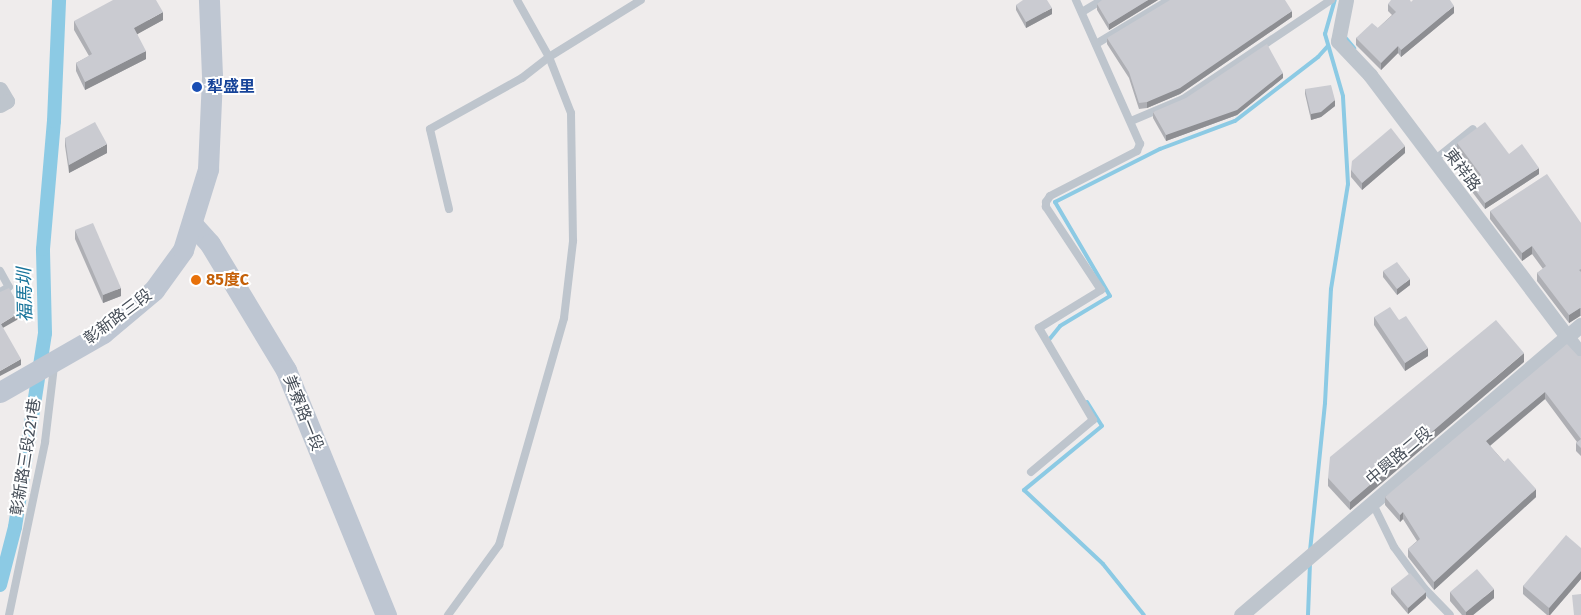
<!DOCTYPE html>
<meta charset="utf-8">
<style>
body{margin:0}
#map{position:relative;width:1581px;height:615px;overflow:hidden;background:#efecec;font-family:"Fira Sans","Noto Sans TC",sans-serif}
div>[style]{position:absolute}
.stream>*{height:4px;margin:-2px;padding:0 2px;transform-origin:2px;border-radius:2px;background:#8ccae4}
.canal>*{height:14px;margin:-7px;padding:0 7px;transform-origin:7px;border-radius:7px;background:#8ccae4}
.lane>*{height:8px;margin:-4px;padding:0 4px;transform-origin:4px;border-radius:4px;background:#bec5cd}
.street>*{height:15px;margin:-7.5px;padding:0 7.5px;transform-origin:7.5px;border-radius:7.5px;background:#bec5cd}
.secondary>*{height:21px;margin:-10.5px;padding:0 10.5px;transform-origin:10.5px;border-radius:10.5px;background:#bec6d2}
.wall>*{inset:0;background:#aeafb4}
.shaded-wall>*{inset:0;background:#8d8e92}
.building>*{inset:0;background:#cacbd1}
.dots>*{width:14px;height:14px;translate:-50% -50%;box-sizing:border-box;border:2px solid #fff;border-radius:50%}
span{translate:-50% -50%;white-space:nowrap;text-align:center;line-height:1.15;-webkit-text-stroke:4px #fff;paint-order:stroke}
.transit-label{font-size:16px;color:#164399;font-weight:700}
.left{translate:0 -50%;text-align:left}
.street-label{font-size:16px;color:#464e58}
.food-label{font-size:16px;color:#c56008;font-weight:700}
.water-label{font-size:18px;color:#16739a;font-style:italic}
</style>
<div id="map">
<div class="stream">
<i style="left:1344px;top:36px;width:16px;rotate:50deg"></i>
<i style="left:1048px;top:341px;width:19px;rotate:-51deg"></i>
<i style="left:1060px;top:326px;width:58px;rotate:-31deg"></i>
<i style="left:1110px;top:296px;width:109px;rotate:-120.3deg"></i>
<i style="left:1055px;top:202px;width:118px;rotate:-26.8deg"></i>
<i style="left:1160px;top:149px;width:80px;rotate:-20.5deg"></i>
<i style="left:1235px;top:121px;width:105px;rotate:-37.6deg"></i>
<i style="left:1318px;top:57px;width:15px;rotate:-48deg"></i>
<i style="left:1087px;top:402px;width:28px;rotate:58deg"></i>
<i style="left:1102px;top:426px;width:101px;rotate:140.6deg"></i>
<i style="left:1024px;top:490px;width:108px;rotate:43.1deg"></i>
<i style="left:1103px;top:564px;width:65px;rotate:51.2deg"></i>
<i style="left:1310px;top:551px;width:149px;rotate:-84.2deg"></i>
<i style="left:1325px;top:403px;width:114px;rotate:-87deg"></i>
<i style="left:1331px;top:289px;width:106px;rotate:-80.8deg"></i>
<i style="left:1348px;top:184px;width:88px;rotate:-93.3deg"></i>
<i style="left:1343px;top:96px;width:65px;rotate:-106.2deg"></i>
<i style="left:1325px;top:34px;width:35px;rotate:-74deg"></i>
<i style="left:1308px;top:615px;width:52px;rotate:-87.8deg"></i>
</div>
<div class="canal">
<i style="left:0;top:585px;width:60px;rotate:-75.5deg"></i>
<i style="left:15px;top:527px;width:196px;rotate:-81.2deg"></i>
<i style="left:45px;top:333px;width:84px;rotate:-91.4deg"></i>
<i style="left:43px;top:249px;width:128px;rotate:-85.1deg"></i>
<i style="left:54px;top:121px;width:121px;rotate:-87.6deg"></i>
</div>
<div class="lane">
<i style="left:1082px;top:12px;width:23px;rotate:-31deg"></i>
<i style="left:1096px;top:44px;width:85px;rotate:-31.1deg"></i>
<i style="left:1131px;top:121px;width:56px;rotate:-22.9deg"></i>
<i style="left:1183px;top:99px;width:178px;rotate:-33.8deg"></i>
<i style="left:1433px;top:161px;width:51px;rotate:-38.7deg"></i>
<i style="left:449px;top:209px;width:82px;rotate:-103.4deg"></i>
<i style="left:430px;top:129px;width:105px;rotate:-29deg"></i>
<i style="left:522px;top:78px;width:34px;rotate:-38deg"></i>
<i style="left:549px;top:57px;width:108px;rotate:-31.8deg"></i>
<i style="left:0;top:271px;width:18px;rotate:61deg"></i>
<i style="left:9px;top:287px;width:10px;rotate:151deg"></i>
<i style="left:1031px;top:472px;width:81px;rotate:-40deg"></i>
<i style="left:1093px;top:420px;width:107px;rotate:-120.4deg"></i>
<i style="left:1039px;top:328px;width:73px;rotate:-31.5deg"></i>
<i style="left:1101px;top:290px;width:100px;rotate:-123.5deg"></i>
<i style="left:1046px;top:207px;width:5px;rotate:-90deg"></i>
<i style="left:1046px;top:202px;width:7px;rotate:-56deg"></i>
<i style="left:1050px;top:196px;width:98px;rotate:-27.3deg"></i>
<i style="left:1137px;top:151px;width:8px;rotate:-67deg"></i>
<i style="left:1140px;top:144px;width:158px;rotate:-114deg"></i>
<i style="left:1372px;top:502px;width:50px;rotate:63.9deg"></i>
<i style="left:1394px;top:547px;width:51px;rotate:53.8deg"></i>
<i style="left:1424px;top:588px;width:37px;rotate:46deg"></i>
<i style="left:9px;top:615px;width:177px;rotate:-78.2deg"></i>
<i style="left:45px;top:442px;width:77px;rotate:-83.2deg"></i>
<i style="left:448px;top:615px;width:87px;rotate:-53.9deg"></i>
<i style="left:499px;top:545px;width:236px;rotate:-74deg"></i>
<i style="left:564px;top:318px;width:78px;rotate:-83.3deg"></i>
<i style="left:573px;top:241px;width:128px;rotate:-90.9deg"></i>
<i style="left:571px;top:113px;width:60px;rotate:-111.4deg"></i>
<i style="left:549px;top:57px;width:65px;rotate:-119.3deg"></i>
</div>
<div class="street">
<i style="left:1346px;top:0;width:42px;rotate:101deg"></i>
<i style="left:1338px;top:41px;width:47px;rotate:46.7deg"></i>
<i style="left:1370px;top:75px;width:351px;rotate:53deg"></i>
<i style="left:0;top:89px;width:14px;rotate:60deg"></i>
<i style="left:7px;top:101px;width:8px;rotate:150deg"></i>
<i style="left:1241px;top:615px;width:447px;rotate:-40.5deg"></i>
</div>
<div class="secondary">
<i style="left:193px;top:225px;width:25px;rotate:48deg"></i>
<i style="left:210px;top:244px;width:147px;rotate:58.9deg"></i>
<i style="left:286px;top:370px;width:265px;rotate:67.8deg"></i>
<i style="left:0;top:392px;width:119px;rotate:-29.8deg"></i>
<i style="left:103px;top:333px;width:67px;rotate:-40.1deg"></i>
<i style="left:154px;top:290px;width:49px;rotate:-54.1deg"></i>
<i style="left:183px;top:250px;width:85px;rotate:-72.8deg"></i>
<i style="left:208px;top:169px;width:93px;rotate:-87.5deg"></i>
<i style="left:212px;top:76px;width:76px;rotate:-92.3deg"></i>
</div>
<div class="wall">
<i style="clip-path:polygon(1158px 0,1109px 30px,1097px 10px,1097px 4px)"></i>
<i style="clip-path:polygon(1411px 2px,1454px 13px,1401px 57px,1398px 53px,1381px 70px,1356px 45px,1356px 38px,1378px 28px,1392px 15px,1388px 11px,1388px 4px)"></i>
<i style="clip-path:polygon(1016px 5px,1052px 14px,1026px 28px,1016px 10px)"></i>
<i style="clip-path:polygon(1292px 17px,1180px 94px,1147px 108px,1139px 109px,1129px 78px,1107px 44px,1107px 38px)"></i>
<i style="clip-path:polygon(163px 20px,137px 34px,146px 59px,85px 90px,76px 71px,76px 63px,89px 56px,74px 30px,74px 21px)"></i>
<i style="clip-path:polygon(1283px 78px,1237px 115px,1166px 141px,1153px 118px,1153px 112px)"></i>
<i style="clip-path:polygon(1305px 89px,1335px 106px,1321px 117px,1311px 120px,1305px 94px)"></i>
<i style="clip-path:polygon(65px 138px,107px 153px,69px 173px,65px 146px)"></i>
<i style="clip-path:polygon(1457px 143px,1509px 154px,1539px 174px,1485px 209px,1470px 189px,1470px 183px,1478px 177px,1457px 149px)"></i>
<i style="clip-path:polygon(1405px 153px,1362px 190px,1351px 177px,1351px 170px)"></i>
<i style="clip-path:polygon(1490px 211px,1581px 223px,1581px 316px,1580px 316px,1569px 323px,1537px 281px,1537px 273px,1543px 269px,1532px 254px,1522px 261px,1490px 219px)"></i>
<i style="clip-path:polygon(75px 230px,121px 296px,103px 303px,75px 239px)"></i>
<i style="clip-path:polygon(1383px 271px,1410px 285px,1397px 295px,1383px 277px)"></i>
<i style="clip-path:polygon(1374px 317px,1399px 320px,1428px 356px,1405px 371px,1374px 325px)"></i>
<i style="clip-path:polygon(1578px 356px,1581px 356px,1581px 456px,1576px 451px,1576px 443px,1577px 442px,1545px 399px,1490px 446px,1536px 497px,1434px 590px,1408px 557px,1408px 549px,1417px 541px,1403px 519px,1400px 522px,1385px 505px,1385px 497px)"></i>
<i style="clip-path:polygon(1524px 362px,1350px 510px,1328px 486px,1328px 478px)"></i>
<i style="clip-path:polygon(1581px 548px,1581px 579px,1550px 615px,1547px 615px,1523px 594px,1523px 586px)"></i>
<i style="clip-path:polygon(1391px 588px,1426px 598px,1408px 614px,1391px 594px)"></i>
<i style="clip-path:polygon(1450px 592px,1494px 598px,1473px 615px,1462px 615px,1450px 601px)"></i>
</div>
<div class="shaded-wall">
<i style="clip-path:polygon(1148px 0,1158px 0,1109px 30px,1109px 24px)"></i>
<i style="clip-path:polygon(1454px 6px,1454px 13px,1401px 57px,1401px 50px)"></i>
<i style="clip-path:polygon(1052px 8px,1052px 14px,1026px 28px,1026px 22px)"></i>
<i style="clip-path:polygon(1292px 11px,1292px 17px,1180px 94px,1147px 108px,1147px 102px)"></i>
<i style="clip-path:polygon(163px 12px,163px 20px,134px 36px,134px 28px)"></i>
<i style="clip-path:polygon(1398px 46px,1398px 53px,1381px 70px,1381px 63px)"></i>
<i style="clip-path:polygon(146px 51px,146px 59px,85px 90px,85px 82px)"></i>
<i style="clip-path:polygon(1283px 73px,1283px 78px,1237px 115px,1166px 141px,1166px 135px)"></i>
<i style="clip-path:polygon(1335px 100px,1335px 106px,1321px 117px,1311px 120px,1311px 114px)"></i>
<i style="clip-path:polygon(107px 144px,107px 153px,69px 173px,69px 165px)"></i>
<i style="clip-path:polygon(1405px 146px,1405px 153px,1362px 190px,1362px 183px)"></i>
<i style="clip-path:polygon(1539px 168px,1539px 174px,1485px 209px,1485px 203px)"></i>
<i style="clip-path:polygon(1532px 246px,1532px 254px,1522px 261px,1522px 253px)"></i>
<i style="clip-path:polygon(1410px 279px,1410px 285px,1397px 295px,1397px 289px)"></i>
<i style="clip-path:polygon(121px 288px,121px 296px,103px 303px,103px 295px)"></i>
<i style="clip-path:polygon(1580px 308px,1580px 316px,1569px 323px,1569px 315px)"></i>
<i style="clip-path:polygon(22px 311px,22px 317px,1px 329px,1px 324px)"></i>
<i style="clip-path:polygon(1428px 348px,1428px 356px,1405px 371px,1405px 363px)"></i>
<i style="clip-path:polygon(1524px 353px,1524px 362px,1350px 510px,1350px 502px)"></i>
<i style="clip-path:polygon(21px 359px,21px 365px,0 376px,0 371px)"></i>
<i style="clip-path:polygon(1545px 392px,1545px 399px,1486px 449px,1486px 441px)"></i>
<i style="clip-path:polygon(1536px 489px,1536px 497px,1434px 590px,1434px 582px)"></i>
<i style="clip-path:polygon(1403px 512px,1403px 519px,1400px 522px,1400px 515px)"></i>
<i style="clip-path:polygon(1581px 571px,1581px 579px,1550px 615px,1549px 615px,1549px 608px)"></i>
<i style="clip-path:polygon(1494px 589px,1494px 598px,1473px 615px,1466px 615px,1466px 612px)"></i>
<i style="clip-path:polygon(1426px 592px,1426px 598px,1408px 614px,1408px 608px)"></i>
</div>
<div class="building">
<i style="clip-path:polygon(113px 0,156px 0,163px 12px,134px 28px,146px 51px,85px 82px,76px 63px,92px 54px,74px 21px)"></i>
<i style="clip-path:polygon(1023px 0,1047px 0,1052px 8px,1026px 22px,1016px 5px)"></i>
<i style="clip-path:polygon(1102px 0,1148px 0,1109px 24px,1097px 4px)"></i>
<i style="clip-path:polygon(1170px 0,1285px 0,1292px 11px,1180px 88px,1147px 102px,1139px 103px,1129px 72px,1107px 38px)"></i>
<i style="clip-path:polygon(1391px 0,1410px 0,1411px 2px,1413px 0,1450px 0,1454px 6px,1401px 50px,1398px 46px,1381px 63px,1356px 38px,1372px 23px,1378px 28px,1396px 12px,1388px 4px)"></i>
<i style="clip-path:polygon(1267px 44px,1283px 73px,1237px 110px,1166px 135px,1153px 112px,1186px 98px)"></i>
<i style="clip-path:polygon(1331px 85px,1335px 100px,1321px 112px,1311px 114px,1305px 89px)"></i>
<i style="clip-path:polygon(95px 122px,107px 144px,69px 165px,65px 138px)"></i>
<i style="clip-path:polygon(1485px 122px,1509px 154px,1522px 144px,1539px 168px,1485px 203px,1470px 183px,1481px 175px,1457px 143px)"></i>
<i style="clip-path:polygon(1391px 128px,1405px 146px,1362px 183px,1351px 170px,1352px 161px)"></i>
<i style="clip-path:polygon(1547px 174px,1581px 223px,1581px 269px,1579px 270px,1581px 272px,1581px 308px,1580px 308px,1569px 315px,1537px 273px,1546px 266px,1532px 246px,1522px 253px,1490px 211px)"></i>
<i style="clip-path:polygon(93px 223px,121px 288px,103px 295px,75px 230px)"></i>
<i style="clip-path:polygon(1397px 262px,1410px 279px,1397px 289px,1383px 271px)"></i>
<i style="clip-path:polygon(9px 288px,22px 311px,1px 324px,21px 359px,0 371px,0 292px)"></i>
<i style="clip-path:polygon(1390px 307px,1399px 320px,1406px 316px,1428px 348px,1405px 363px,1374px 317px)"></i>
<i style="clip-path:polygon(1496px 320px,1524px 353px,1350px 502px,1328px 478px,1330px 457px)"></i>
<i style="clip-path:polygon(1567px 344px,1578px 356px,1581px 356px,1581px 448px,1576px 443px,1581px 439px,1545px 392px,1486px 441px,1504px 462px,1508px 458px,1536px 489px,1434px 582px,1408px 549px,1420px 539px,1403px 512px,1400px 515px,1385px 497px)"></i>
<i style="clip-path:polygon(1566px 535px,1581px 548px,1581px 571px,1549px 608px,1523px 586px)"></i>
<i style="clip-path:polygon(1477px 569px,1494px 589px,1466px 612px,1450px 592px)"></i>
<i style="clip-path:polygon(1410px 573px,1426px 592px,1408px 608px,1391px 588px)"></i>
<i style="clip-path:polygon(1581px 594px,1581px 615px,1574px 615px,1572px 595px)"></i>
</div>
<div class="dots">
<i style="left:197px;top:87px;background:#1a4fb4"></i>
<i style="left:196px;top:280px;background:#e8710a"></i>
</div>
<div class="transit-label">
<span class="left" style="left:207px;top:87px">犁盛里</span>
</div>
<div class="street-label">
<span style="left:1462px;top:170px;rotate:53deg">東祥路</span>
<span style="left:118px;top:317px;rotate:-37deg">彰新路三段</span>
<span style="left:303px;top:413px;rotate:68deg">美寮路一段</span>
<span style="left:1399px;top:456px;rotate:-40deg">中興路二段</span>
<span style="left:26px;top:457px;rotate:-81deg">彰新路三段221巷</span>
</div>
<div class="food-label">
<span class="left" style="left:206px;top:280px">85度C</span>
</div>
<div class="water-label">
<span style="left:25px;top:295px;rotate:-91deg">福馬圳</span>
</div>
</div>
